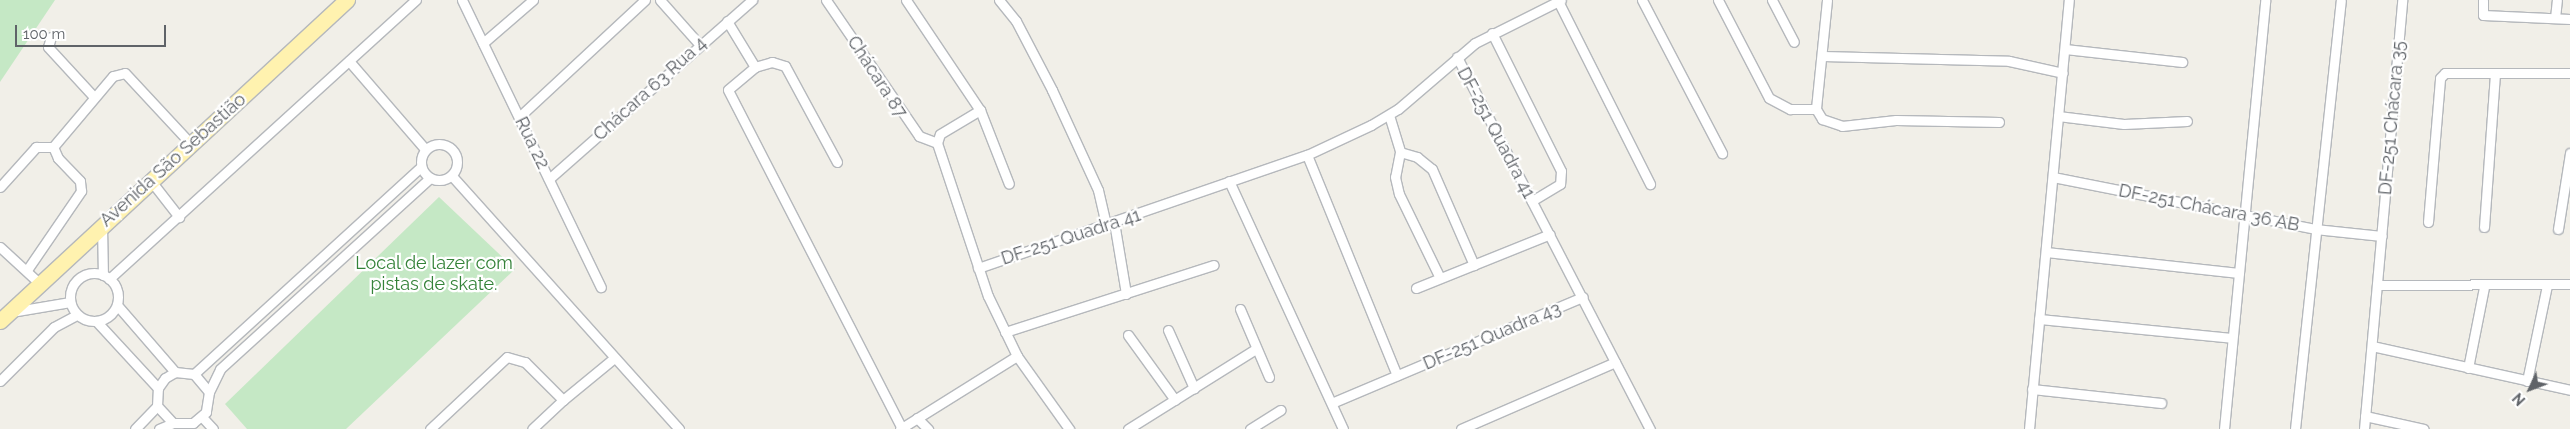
<!DOCTYPE html>
<meta charset="utf-8">
<style>
body{margin:0}
#map{position:relative;width:2570px;height:429px;overflow:hidden;background:#f1efe8;font-family:Raleway,sans-serif}
div>[style]{position:absolute}
.green>*{inset:0;background:#c5e8c5}
.roads{filter:drop-shadow(1px 0 #b5b8bc) drop-shadow(-1px 0 #b5b8bc) drop-shadow(0 1px #b5b8bc) drop-shadow(0 -1px #b5b8bc)}
.minor>*{height:9px;margin:-4.5px;padding:0 4.5px;transform-origin:4.5px;border-radius:4.5px;background:#fff}
.minor>.ring{margin:-4.5px;padding:0;box-sizing:content-box;background:none;border:9px solid #fff;border-radius:50%}
.primary>*{height:15px;margin:-7.5px;padding:0 7.5px;transform-origin:7.5px;border-radius:7.5px;background:#fff2af}
span{translate:-50% -50%;white-space:nowrap;text-align:center;line-height:1.15;-webkit-text-stroke:4.5px #fff;paint-order:stroke}
.street-label{font-size:18px;color:#5f6368}
.park-label{font-size:18px;color:#348238}
.north{position:absolute;left:2505px;top:364px;width:50px;height:50px;-webkit-text-stroke:4px #fff;paint-order:stroke;rotate:227deg;font-size:14px;font-weight:700;line-height:20px;text-align:center;color:#5f6368}
.north::after{content:'';display:block;margin:auto;width:18px;height:22px;background:#5f6368;clip-path:polygon(50% 0,100% 100%,50% 72%,0 100%)}
.scale{position:absolute;left:15px;top:25px;width:151px;height:22px;box-sizing:border-box;border:2px solid #5f6368;border-top:0;padding-left:6px;font-size:15px;line-height:18px;white-space:nowrap;color:#5f6368;-webkit-text-stroke:4px #fff;paint-order:stroke}
</style>
<div id="map">
<div class="green">
<i style="clip-path:polygon(0 0,55px 0,0 82px)"></i>
<i style="clip-path:polygon(439px 197px,515px 269px,346px 429px,247px 429px,225px 404px)"></i>
</div>
<div class="roads">
<div class="minor">
<i style="left:462px;top:0;width:319px;rotate:64.2deg"></i>
<i style="left:660px;top:0;width:60px;rotate:48.4deg"></i>
<i style="left:826px;top:0;width:165px;rotate:55.6deg"></i>
<i style="left:919px;top:136px;width:19px;rotate:21deg"></i>
<i style="left:937px;top:143px;width:9px;rotate:-72deg"></i>
<i style="left:940px;top:134px;width:47px;rotate:-31deg"></i>
<i style="left:906px;top:0;width:133px;rotate:56.1deg"></i>
<i style="left:980px;top:110px;width:79px;rotate:68.6deg"></i>
<i style="left:999px;top:0;width:27px;rotate:51deg"></i>
<i style="left:1016px;top:21px;width:78px;rotate:62.4deg"></i>
<i style="left:1052px;top:90px;width:110px;rotate:65.3deg"></i>
<i style="left:1098px;top:190px;width:36px;rotate:77deg"></i>
<i style="left:1642px;top:0;width:173px;rotate:62.4deg"></i>
<i style="left:1718px;top:0;width:110px;rotate:62.5deg"></i>
<i style="left:1769px;top:98px;width:24px;rotate:28deg"></i>
<i style="left:1790px;top:109px;width:26px"></i>
<i style="left:1772px;top:0;width:47px;rotate:62.4deg"></i>
<i style="left:1827px;top:0;width:110px;rotate:95.8deg"></i>
<i style="left:1816px;top:109px;width:12px;rotate:59deg"></i>
<i style="left:1822px;top:119px;width:21px;rotate:19deg"></i>
<i style="left:1842px;top:126px;width:54px;rotate:-6.3deg"></i>
<i style="left:1896px;top:120px;width:103px;rotate:1.1deg"></i>
<i style="left:2483px;top:0;width:15px;rotate:90deg"></i>
<i style="left:2483px;top:15px;width:87px;rotate:2.6deg"></i>
<i style="left:1558px;top:1px;width:205px;rotate:63.3deg"></i>
<i style="left:2555px;top:18px;width:18px;rotate:-84deg"></i>
<i style="left:727px;top:21px;width:54px;rotate:58.7deg"></i>
<i style="left:1492px;top:33px;width:154px;rotate:63.4deg"></i>
<i style="left:1561px;top:171px;width:13px;rotate:94deg"></i>
<i style="left:1560px;top:184px;width:33px;rotate:149deg"></i>
<i style="left:51px;top:37px;width:10px;rotate:107deg"></i>
<i style="left:48px;top:47px;width:68px;rotate:47.4deg"></i>
<i style="left:483px;top:43px;width:66px;rotate:-40.7deg"></i>
<i style="left:2065px;top:49px;width:118px;rotate:6.3deg"></i>
<i style="left:1823px;top:56px;width:186px;rotate:1.5deg"></i>
<i style="left:2009px;top:61px;width:55px;rotate:12.5deg"></i>
<i style="left:1457px;top:57px;width:419px;rotate:62.6deg"></i>
<i style="left:349px;top:61px;width:116px;rotate:49.2deg"></i>
<i style="left:1389px;top:115px;width:39px;rotate:73deg"></i>
<i style="left:1400px;top:152px;width:25px;rotate:101deg"></i>
<i style="left:1395px;top:177px;width:17px;rotate:77deg"></i>
<i style="left:1399px;top:194px;width:93px;rotate:64deg"></i>
<i style="left:2058px;top:116px;width:66px;rotate:6.9deg"></i>
<i style="left:2124px;top:124px;width:63px;rotate:-2.7deg"></i>
<i style="left:519px;top:117px;width:172px;rotate:-42.9deg"></i>
<i style="left:937px;top:143px;width:161px;rotate:71.6deg"></i>
<i style="left:988px;top:296px;width:67px;rotate:64.2deg"></i>
<i style="left:1017px;top:356px;width:90px;rotate:54.5deg"></i>
<i class="ring" style="left:421px;top:144px;width:27px;height:27px"></i>
<i style="left:1400px;top:152px;width:18px;rotate:16deg"></i>
<i style="left:1417px;top:157px;width:19px;rotate:39deg"></i>
<i style="left:1432px;top:169px;width:105px;rotate:66.4deg"></i>
<i style="left:1307px;top:155px;width:238px;rotate:67.8deg"></i>
<i style="left:837px;top:162px;width:109px;rotate:-118.4deg"></i>
<i style="left:785px;top:66px;width:14px;rotate:-163deg"></i>
<i style="left:772px;top:62px;width:18px;rotate:164deg"></i>
<i style="left:755px;top:67px;width:35px;rotate:140deg"></i>
<i style="left:728px;top:90px;width:380px;rotate:62.8deg"></i>
<i style="left:452px;top:176px;width:340px;rotate:48.1deg"></i>
<i style="left:2053px;top:177px;width:267px;rotate:11.2deg"></i>
<i style="left:2315px;top:229px;width:67px;rotate:6deg"></i>
<i style="left:549px;top:179px;width:271px;rotate:-41.4deg"></i>
<i style="left:151px;top:181px;width:46px;rotate:52.1deg"></i>
<i style="left:1229px;top:181px;width:273px;rotate:65.3deg"></i>
<i style="left:0;top:187px;width:54px;rotate:-48deg"></i>
<i style="left:36px;top:147px;width:17px"></i>
<i style="left:1114px;top:222px;width:73px;rotate:80.5deg"></i>
<i style="left:2428px;top:222px;width:144px;rotate:-85.2deg"></i>
<i style="left:2440px;top:78px;width:7px;rotate:-45deg"></i>
<i style="left:2445px;top:73px;width:125px"></i>
<i style="left:102px;top:225px;width:50px;rotate:88.9deg"></i>
<i style="left:2484px;top:227px;width:154px;rotate:-85.9deg"></i>
<i style="left:2558px;top:229px;width:77px;rotate:-81deg"></i>
<i style="left:0;top:247px;width:52px;rotate:42.6deg"></i>
<i style="left:2046px;top:252px;width:194px;rotate:6.2deg"></i>
<i style="left:978px;top:268px;width:348px;rotate:-19deg"></i>
<i style="left:1307px;top:155px;width:71px;rotate:-25.1deg"></i>
<i style="left:1371px;top:125px;width:31px;rotate:-31deg"></i>
<i style="left:1398px;top:109px;width:101px;rotate:-40.6deg"></i>
<i style="left:1475px;top:43px;width:96px;rotate:-26.6deg"></i>
<i style="left:27px;top:270px;width:96px;rotate:-55.6deg"></i>
<i style="left:81px;top:191px;width:10px;rotate:-96deg"></i>
<i style="left:80px;top:181px;width:32px;rotate:-134deg"></i>
<i style="left:58px;top:158px;width:12px;rotate:-114deg"></i>
<i style="left:53px;top:147px;width:93px;rotate:-49.8deg"></i>
<i style="left:113px;top:76px;width:12px;rotate:-14deg"></i>
<i style="left:125px;top:73px;width:97px;rotate:47.1deg"></i>
<i class="ring" style="left:70px;top:273px;width:39px;height:39px"></i>
<i style="left:109px;top:279px;width:415px;rotate:-42.3deg"></i>
<i style="left:2377px;top:285px;width:193px;rotate:-0.3deg"></i>
<i style="left:1416px;top:288px;width:144px;rotate:-21.9deg"></i>
<i style="left:117px;top:305px;width:89px;rotate:49.1deg"></i>
<i style="left:1240px;top:309px;width:74px;rotate:66.9deg"></i>
<i style="left:11px;top:312px;width:60px;rotate:-9.6deg"></i>
<i style="left:2039px;top:319px;width:194px;rotate:5.6deg"></i>
<i style="left:97px;top:322px;width:90px;rotate:47.3deg"></i>
<i style="left:1168px;top:330px;width:64px;rotate:65.9deg"></i>
<i style="left:1005px;top:332px;width:219px;rotate:-17.8deg"></i>
<i style="left:1128px;top:335px;width:80px;rotate:54.1deg"></i>
<i style="left:2372px;top:346px;width:203px;rotate:12.5deg"></i>
<i style="left:2468px;top:368px;width:83px;rotate:-78.8deg"></i>
<i style="left:194px;top:374px;width:307px;rotate:-42.4deg"></i>
<i style="left:0;top:381px;width:76px;rotate:-45deg"></i>
<i style="left:54px;top:327px;width:26px;rotate:-28deg"></i>
<i style="left:2527px;top:381px;width:98px;rotate:-78.2deg"></i>
<i style="left:2032px;top:389px;width:130px;rotate:6.2deg"></i>
<i style="left:209px;top:392px;width:25px;rotate:-64deg"></i>
<i style="left:220px;top:369px;width:284px;rotate:-42.3deg"></i>
<i style="left:563px;top:400px;width:65px;rotate:-39.4deg"></i>
<i style="left:1334px;top:402px;width:270px;rotate:-22.9deg"></i>
<i style="left:2365px;top:416px;width:60px;rotate:12.4deg"></i>
<i style="left:202px;top:417px;width:16px;rotate:47deg"></i>
<i style="left:917px;top:418px;width:16px;rotate:45deg"></i>
<i style="left:135px;top:429px;width:32px;rotate:-46deg"></i>
<i style="left:157px;top:406px;width:18px;rotate:-87deg"></i>
<i style="left:158px;top:388px;width:12px;rotate:-55deg"></i>
<i style="left:165px;top:378px;width:12px;rotate:-31deg"></i>
<i style="left:175px;top:372px;width:19px;rotate:6deg"></i>
<i style="left:194px;top:374px;width:23px;rotate:50deg"></i>
<i style="left:209px;top:392px;width:20px;rotate:99deg"></i>
<i style="left:206px;top:412px;width:17px;rotate:140deg"></i>
<i style="left:193px;top:423px;width:20px;rotate:180deg"></i>
<i style="left:173px;top:423px;width:23px;rotate:-133deg"></i>
<i style="left:159px;top:429px;width:15px;rotate:-23deg"></i>
<i style="left:430px;top:429px;width:105px;rotate:-43.1deg"></i>
<i style="left:507px;top:357px;width:19px;rotate:16deg"></i>
<i style="left:525px;top:362px;width:54px;rotate:45deg"></i>
<i style="left:563px;top:400px;width:42px;rotate:136.9deg"></i>
<i style="left:900px;top:429px;width:138px;rotate:-32deg"></i>
<i style="left:1128px;top:429px;width:149px;rotate:-32.1deg"></i>
<i style="left:1250px;top:429px;width:36px;rotate:-32deg"></i>
<i style="left:1461px;top:429px;width:168px;rotate:-23.5deg"></i>
<i style="left:2029px;top:429px;width:431px;rotate:-84.7deg"></i>
<i style="left:2224px;top:429px;width:431px;rotate:-84.5deg"></i>
<i style="left:2295px;top:429px;width:431px;rotate:-83.9deg"></i>
<i style="left:2364px;top:429px;width:431px;rotate:-84.9deg"></i>
</div>
<div class="primary">
<i style="left:0;top:321px;width:473px;rotate:-42.8deg"></i>
</div>
</div>
<div class="street-label">
<span style="left:877px;top:77px;rotate:57deg">Chácara 87</span>
<span style="left:650px;top:89px;rotate:-42deg">Chácara 63 Rua 4</span>
<span style="left:2392px;top:118px;rotate:-85deg">DF-251 Chácara 35</span>
<span style="left:1496px;top:133px;rotate:62deg">DF-251 Quadra 41</span>
<span style="left:532px;top:143px;rotate:64deg">Rua 22</span>
<span style="left:173px;top:160px;rotate:-42deg">Avenida São Sebastião</span>
<span style="left:2209px;top:208px;rotate:11deg">DF-251 Chácara 36 AB</span>
<span style="left:1071px;top:237px;rotate:-18deg">DF-251 Quadra 41</span>
<span style="left:1492px;top:336px;rotate:-23deg">DF-251 Quadra 43</span>
</div>
<div class="park-label">
<span style="left:434px;top:274px">Local de lazer com<br>pistas de skate.</span>
</div>
<div class="north">N</div>
<div class="scale">100 m</div>
</div>
